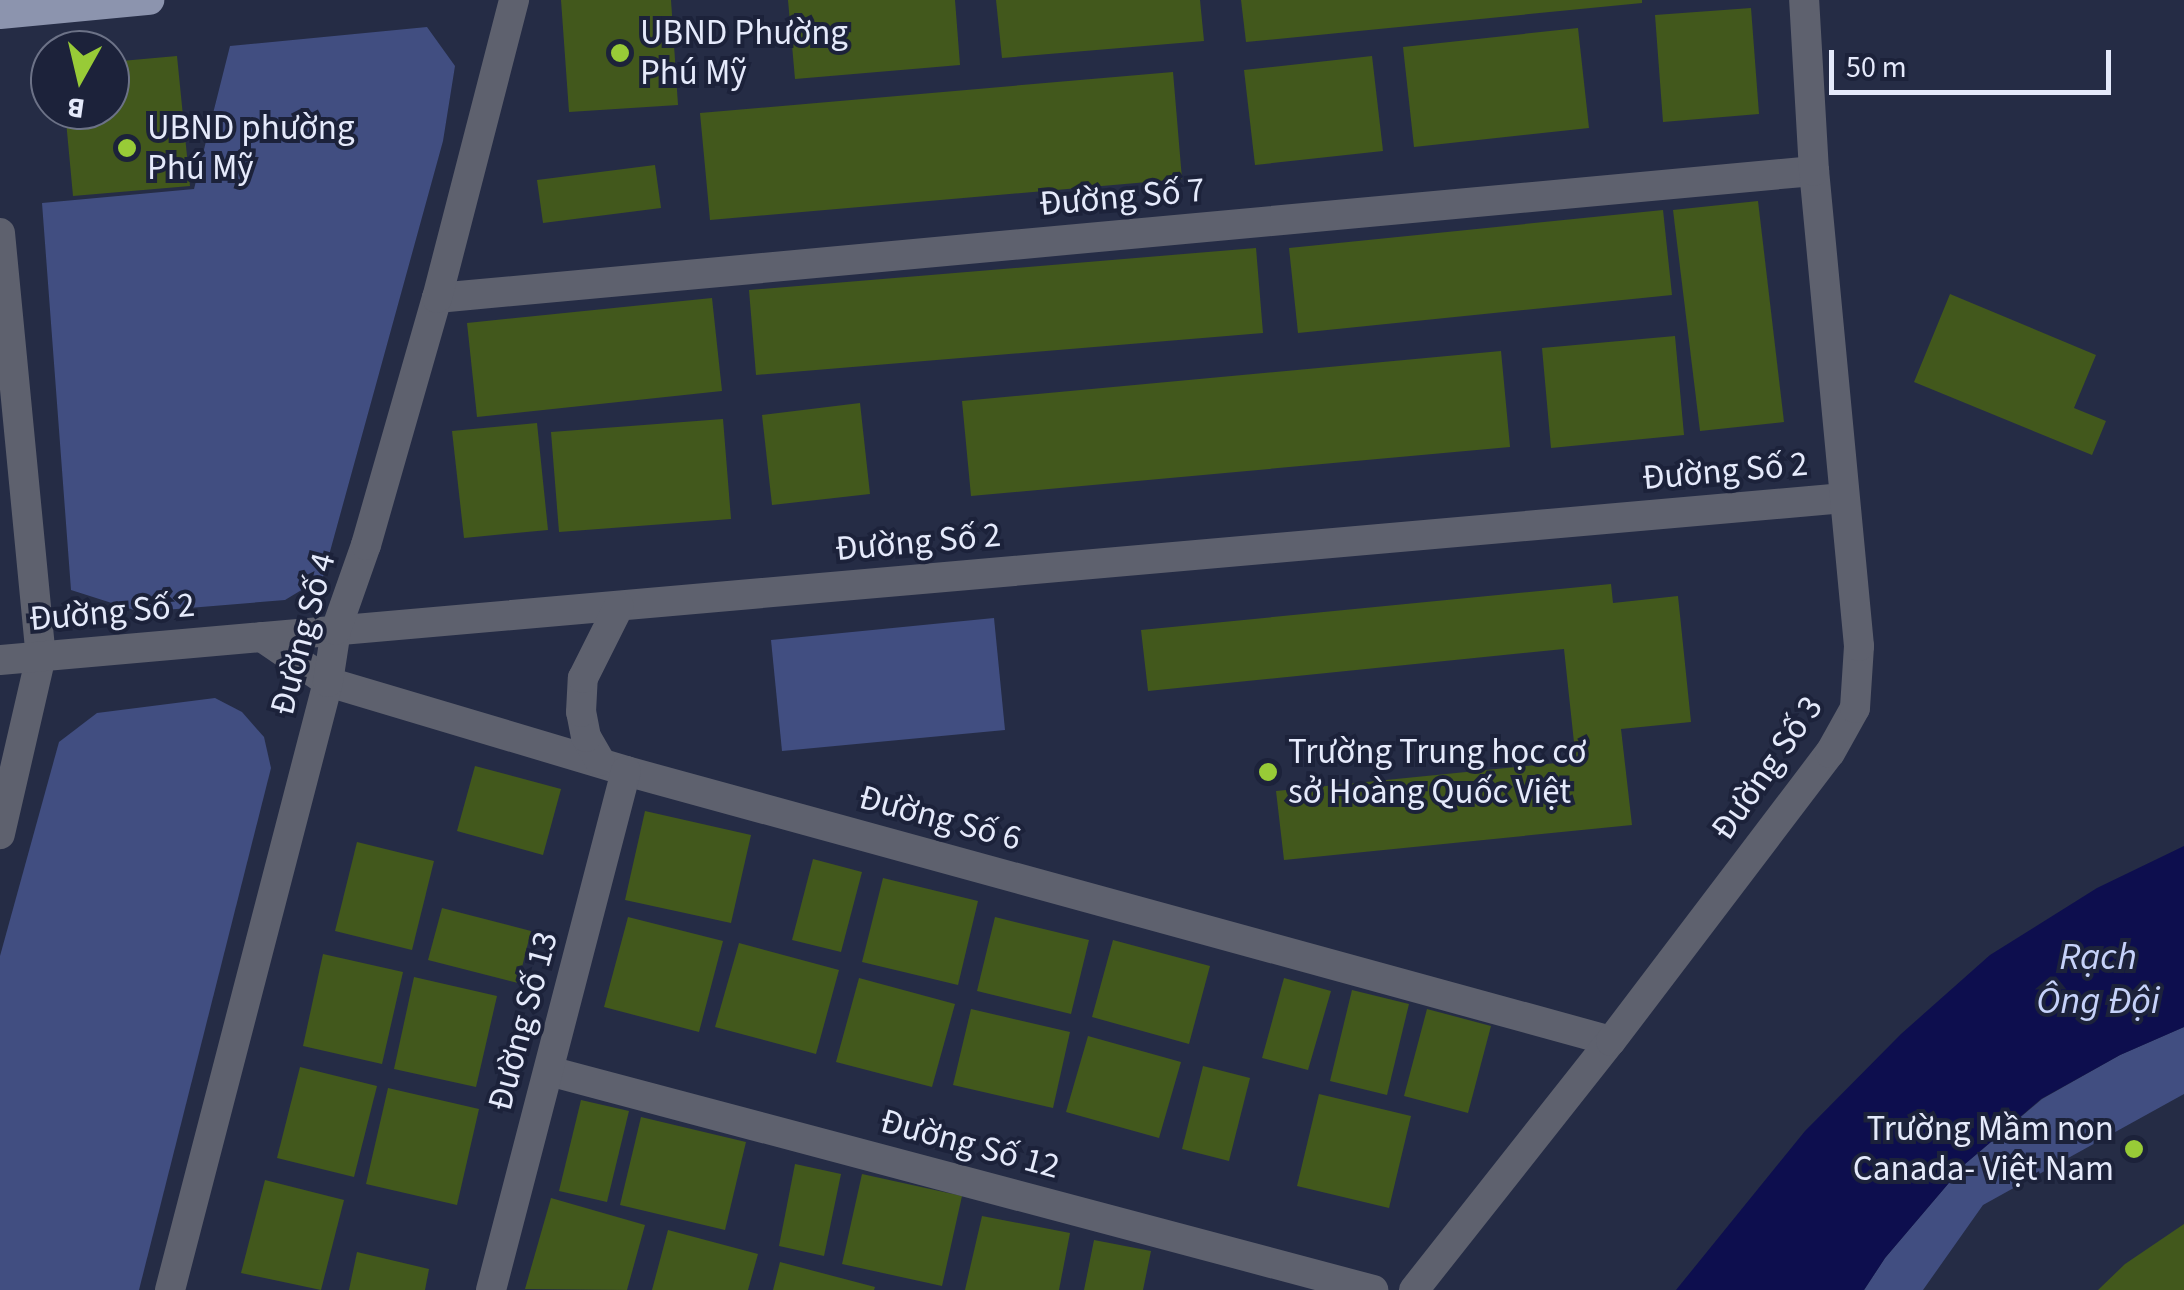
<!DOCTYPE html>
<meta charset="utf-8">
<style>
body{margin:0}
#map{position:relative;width:2184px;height:1290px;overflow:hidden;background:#252c45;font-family:"Source Sans 3",sans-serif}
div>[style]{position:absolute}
.green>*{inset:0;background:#414e81}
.water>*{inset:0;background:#0d0e4e}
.building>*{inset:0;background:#42581c}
.minor>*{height:30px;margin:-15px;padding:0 15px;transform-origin:15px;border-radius:15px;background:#5e616e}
.major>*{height:30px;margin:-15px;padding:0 15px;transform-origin:15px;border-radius:15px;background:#8c94ae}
.dots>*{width:28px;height:28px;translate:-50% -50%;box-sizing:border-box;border:5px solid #1c223a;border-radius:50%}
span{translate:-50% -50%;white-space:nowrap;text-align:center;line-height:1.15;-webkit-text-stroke:8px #1c223a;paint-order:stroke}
.poi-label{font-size:35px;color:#e5eafb}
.left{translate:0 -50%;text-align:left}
.right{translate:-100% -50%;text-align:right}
.street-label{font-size:35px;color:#e5eafb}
.water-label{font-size:38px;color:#c6d2fa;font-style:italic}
.north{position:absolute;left:30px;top:30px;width:100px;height:100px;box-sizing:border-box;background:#1c223a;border:2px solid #6c7287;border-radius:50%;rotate:188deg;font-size:28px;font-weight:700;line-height:40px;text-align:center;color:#e5eafb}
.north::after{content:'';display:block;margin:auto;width:35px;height:45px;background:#98cb37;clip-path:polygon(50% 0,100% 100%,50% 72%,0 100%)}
.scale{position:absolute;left:1829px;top:50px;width:282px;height:45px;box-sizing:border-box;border:5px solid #e5eafb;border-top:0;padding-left:12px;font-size:30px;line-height:35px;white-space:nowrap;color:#e5eafb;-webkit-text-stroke:8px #1c223a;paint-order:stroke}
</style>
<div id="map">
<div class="green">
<i style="clip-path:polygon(427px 27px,455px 66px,443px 141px,323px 577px,285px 600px,140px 612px,71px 590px,42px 203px,194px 189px,230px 46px)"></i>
<i style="clip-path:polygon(994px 618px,1005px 730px,782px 751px,771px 640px)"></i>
<i style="clip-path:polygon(215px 698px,242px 712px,264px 737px,271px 768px,139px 1290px,0 1290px,0 956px,59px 742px,97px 713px)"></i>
<i style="clip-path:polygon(2184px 1027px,2184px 1094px,1983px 1205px,1923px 1290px,1864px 1290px,1885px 1258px,1965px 1164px,2042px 1099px,2120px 1055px)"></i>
</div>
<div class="water">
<i style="clip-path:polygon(2184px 846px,2184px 1027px,2120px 1055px,2041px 1099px,1965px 1164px,1885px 1258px,1864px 1290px,1676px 1290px,1805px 1131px,1901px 1034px,1990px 955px,2097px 888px)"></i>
</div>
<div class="building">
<i style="clip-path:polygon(561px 0,671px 0,678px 105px,569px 112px)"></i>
<i style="clip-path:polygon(788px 0,955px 0,960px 65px,795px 79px)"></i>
<i style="clip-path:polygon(996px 0,1200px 0,1204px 41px,1002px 58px)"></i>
<i style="clip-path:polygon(1241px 0,1642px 0,1642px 3px,1246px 42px)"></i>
<i style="clip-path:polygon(1751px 8px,1759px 114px,1663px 122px,1655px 15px)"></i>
<i style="clip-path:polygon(1578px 28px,1589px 128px,1414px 147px,1403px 47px)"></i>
<i style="clip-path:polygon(177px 56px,190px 186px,73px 196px,65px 110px,110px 110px,110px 62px)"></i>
<i style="clip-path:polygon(1372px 56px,1383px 151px,1255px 165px,1244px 70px)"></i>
<i style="clip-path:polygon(1173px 72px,1182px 179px,710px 220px,700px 113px)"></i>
<i style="clip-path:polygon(655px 165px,661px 208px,543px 223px,537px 180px)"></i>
<i style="clip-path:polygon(1758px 201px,1784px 422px,1700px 431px,1673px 210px)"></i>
<i style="clip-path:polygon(1663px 210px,1672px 295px,1298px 333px,1289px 248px)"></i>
<i style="clip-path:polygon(1256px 248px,1263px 333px,756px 375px,749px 290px)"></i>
<i style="clip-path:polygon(1950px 294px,2096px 355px,2074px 408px,2106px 421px,2092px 455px,1914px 382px)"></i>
<i style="clip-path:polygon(712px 298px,722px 391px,477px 417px,467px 323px)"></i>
<i style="clip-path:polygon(1675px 336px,1684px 435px,1551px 448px,1542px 348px)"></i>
<i style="clip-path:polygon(1501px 351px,1510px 447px,971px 496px,962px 401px)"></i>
<i style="clip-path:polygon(860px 403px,870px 494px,772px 505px,762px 415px)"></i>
<i style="clip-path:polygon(723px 419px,731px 519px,559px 532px,551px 432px)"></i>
<i style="clip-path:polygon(537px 423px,548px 530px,464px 538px,452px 431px)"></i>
<i style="clip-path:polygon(1611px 584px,1613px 603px,1678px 596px,1691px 722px,1621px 729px,1632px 825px,1284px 860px,1276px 791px,1576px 761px,1564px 649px,1148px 691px,1141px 630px)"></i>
<i style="clip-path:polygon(475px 766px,561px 789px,543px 855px,457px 831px)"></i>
<i style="clip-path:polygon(645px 811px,751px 835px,731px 923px,625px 900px)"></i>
<i style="clip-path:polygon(357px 842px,434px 861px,412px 950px,335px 931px)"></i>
<i style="clip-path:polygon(813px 859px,862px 872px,841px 952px,792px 940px)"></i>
<i style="clip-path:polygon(883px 878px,978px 901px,958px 985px,862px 962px)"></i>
<i style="clip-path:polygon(442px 908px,531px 931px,518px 983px,428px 960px)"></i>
<i style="clip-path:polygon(628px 917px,723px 941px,699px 1032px,604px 1007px)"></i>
<i style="clip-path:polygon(995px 917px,1089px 940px,1071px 1014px,977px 991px)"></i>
<i style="clip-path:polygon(1113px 940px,1210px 966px,1189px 1044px,1092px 1017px)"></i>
<i style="clip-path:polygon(739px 943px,839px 970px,816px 1054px,715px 1027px)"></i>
<i style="clip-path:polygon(323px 954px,403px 972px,382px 1064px,303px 1046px)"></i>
<i style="clip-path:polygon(414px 977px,497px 996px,476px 1087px,394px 1069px)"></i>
<i style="clip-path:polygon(859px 978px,955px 1004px,932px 1087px,836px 1062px)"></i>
<i style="clip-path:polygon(1284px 978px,1331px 991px,1308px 1070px,1262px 1058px)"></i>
<i style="clip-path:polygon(1352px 990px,1409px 1004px,1387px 1095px,1330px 1081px)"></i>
<i style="clip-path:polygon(971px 1009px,1070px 1032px,1053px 1108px,953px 1085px)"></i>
<i style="clip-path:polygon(1427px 1009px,1491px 1026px,1468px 1113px,1404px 1096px)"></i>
<i style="clip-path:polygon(1088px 1036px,1181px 1062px,1159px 1138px,1066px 1112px)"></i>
<i style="clip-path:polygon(1203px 1066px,1250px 1078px,1229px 1161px,1182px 1149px)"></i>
<i style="clip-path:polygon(300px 1067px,377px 1086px,354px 1177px,277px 1158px)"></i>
<i style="clip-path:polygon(388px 1088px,479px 1109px,457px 1205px,366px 1184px)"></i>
<i style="clip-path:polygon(1319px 1094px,1411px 1116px,1389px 1208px,1297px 1186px)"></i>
<i style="clip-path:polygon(581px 1100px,629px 1111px,607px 1202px,559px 1191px)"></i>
<i style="clip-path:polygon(641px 1117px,746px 1142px,725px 1230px,620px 1205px)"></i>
<i style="clip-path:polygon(795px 1164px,841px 1174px,824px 1256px,779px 1246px)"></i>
<i style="clip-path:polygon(862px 1174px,962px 1196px,942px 1286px,842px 1264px)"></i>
<i style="clip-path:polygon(265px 1180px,344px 1200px,321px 1290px,241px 1273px)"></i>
<i style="clip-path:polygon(551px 1198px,645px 1225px,627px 1290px,525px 1289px)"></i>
<i style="clip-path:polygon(982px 1216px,1070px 1233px,1059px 1290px,965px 1290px)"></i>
<i style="clip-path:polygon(2184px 1224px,2184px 1290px,2098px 1290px,2125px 1264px)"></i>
<i style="clip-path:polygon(668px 1230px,758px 1254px,748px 1290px,652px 1290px)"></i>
<i style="clip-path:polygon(1094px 1240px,1151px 1251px,1143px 1290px,1084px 1290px)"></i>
<i style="clip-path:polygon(357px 1252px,429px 1269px,425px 1290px,349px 1290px)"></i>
<i style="clip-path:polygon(780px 1262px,875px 1287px,874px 1290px,773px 1290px)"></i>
</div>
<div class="minor">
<i style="left:0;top:233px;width:425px;rotate:84.5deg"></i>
<i style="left:41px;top:656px;width:183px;rotate:103deg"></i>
<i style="left:437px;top:298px;width:1383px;rotate:-5.27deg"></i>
<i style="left:262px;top:637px;width:80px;rotate:34.3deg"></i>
<i style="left:328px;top:682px;width:311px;rotate:16.6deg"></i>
<i style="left:626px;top:771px;width:1021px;rotate:15.33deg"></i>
<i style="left:0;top:660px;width:1851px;rotate:-5.02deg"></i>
<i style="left:600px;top:761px;width:28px;rotate:-120deg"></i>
<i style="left:586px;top:737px;width:25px;rotate:-101deg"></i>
<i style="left:581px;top:712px;width:34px;rotate:-87deg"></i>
<i style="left:583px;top:678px;width:80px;rotate:-63.4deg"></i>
<i style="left:549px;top:1071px;width:853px;rotate:14.88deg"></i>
<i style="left:170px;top:1290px;width:628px;rotate:-75.43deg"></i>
<i style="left:328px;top:682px;width:53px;rotate:-81.3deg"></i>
<i style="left:336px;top:630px;width:90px;rotate:-70.6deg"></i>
<i style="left:366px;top:545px;width:257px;rotate:-74deg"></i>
<i style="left:437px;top:298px;width:308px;rotate:-75.5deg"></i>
<i style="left:491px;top:1290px;width:536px;rotate:-75.42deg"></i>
<i style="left:1414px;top:1290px;width:318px;rotate:-51.7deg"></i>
<i style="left:1611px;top:1041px;width:362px;rotate:-52.8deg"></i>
<i style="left:1830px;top:753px;width:51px;rotate:-60.9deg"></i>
<i style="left:1855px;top:708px;width:62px;rotate:-86.3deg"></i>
<i style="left:1859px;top:646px;width:477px;rotate:-95.4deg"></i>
<i style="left:1814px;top:171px;width:171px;rotate:-93.3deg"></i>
</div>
<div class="major">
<i style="left:0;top:14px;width:150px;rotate:-5.4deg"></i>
</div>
<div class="dots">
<i style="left:620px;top:53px;background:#98cb37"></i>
<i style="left:127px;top:148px;background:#98cb37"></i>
<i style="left:1268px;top:772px;background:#98cb37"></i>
<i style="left:2134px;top:1149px;background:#98cb37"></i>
</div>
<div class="poi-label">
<span class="left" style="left:640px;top:53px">UBND Phường<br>Phú Mỹ</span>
<span class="left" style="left:147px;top:148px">UBND phường<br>Phú Mỹ</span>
<span class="left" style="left:1288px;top:772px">Trường Trung học cơ<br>sở Hoàng Quốc Việt</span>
<span class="right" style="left:2114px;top:1149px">Trường Mầm non<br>Canada- Việt Nam</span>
</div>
<div class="street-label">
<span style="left:1122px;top:197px;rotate:-5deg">Đường Số 7</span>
<span style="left:1725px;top:471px;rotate:-5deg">Đường Số 2</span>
<span style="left:918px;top:542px;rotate:-5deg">Đường Số 2</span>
<span style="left:112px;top:612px;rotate:-5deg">Đường Số 2</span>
<span style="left:303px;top:634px;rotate:-75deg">Đường Số 4</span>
<span style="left:1767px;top:768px;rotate:-55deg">Đường Số 3</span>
<span style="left:940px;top:818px;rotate:15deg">Đường Số 6</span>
<span style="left:523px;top:1021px;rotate:-75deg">Đường Số 13</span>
<span style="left:970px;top:1144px;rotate:15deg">Đường Số 12</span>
</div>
<div class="water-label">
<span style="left:2098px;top:980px">Rạch<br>Ông Đội</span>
</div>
<div class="north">B</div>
<div class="scale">50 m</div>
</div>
